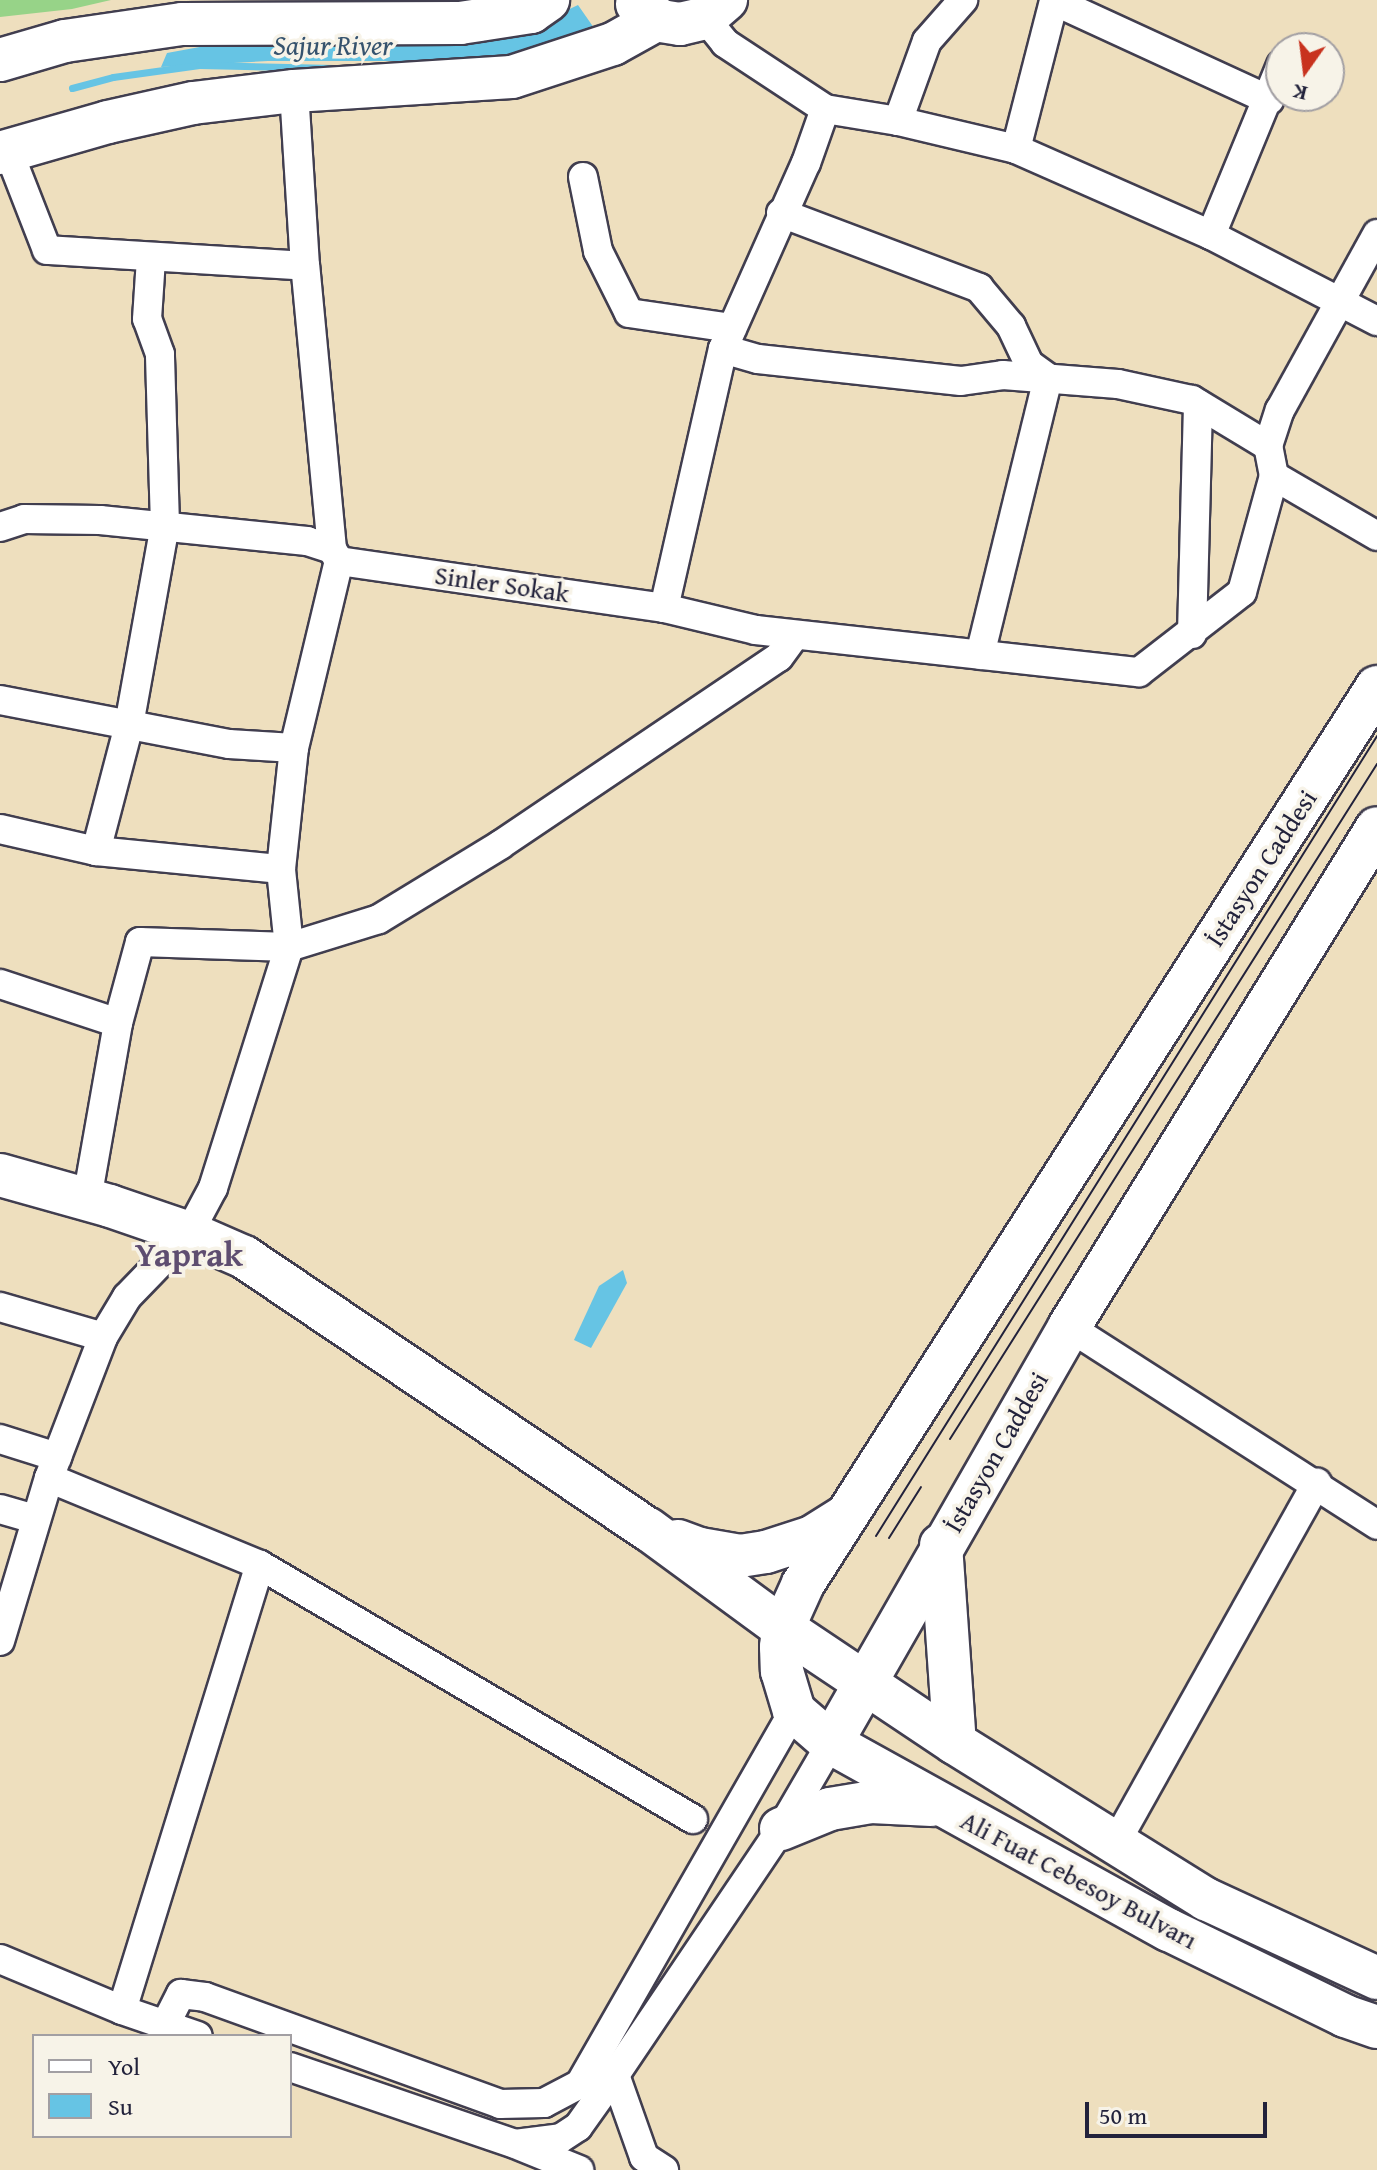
<!DOCTYPE html>
<meta charset="utf-8">
<style>
body{margin:0}
#map{position:relative;width:1377px;height:2170px;overflow:hidden;background:#eedfbe;font-family:"Gentium Book Plus",serif}
div>[style]{position:absolute}
.green>*{inset:0;background:#97d388}
.water>*{inset:0;background:#66c4e4}
.stream>*{height:7px;margin:-3.5px;padding:0 3.5px;transform-origin:3.5px;border-radius:3.5px;background:#66c4e4}
.roads{filter:drop-shadow(2px 0 #413e4f) drop-shadow(-2px 0 #413e4f) drop-shadow(0 2px #413e4f) drop-shadow(0 -2px #413e4f)}
.street>*{height:28px;margin:-14px;padding:0 14px;transform-origin:14px;border-radius:14px;background:#fff}
.secondary>*{height:42px;margin:-21px;padding:0 21px;transform-origin:21px;border-radius:21px;background:#fff}
.tram>*{height:2px;margin:-1px;padding:0 1px;transform-origin:1px;border-radius:1px;background:#22223b}
span{translate:-50% -50%;white-space:nowrap;text-align:center;line-height:1.15;-webkit-text-stroke:7px #f7f3e8;paint-order:stroke}
.street-label{font-size:26px;color:#22223b}
.water-label{font-size:28px;color:#36536e;font-style:italic}
.district-label{font-size:34px;color:#5e4d70;font-weight:700}
.legend{position:absolute;left:32px;top:2034px;width:260px;height:104px;box-sizing:border-box;background:#f7f3e8;border:2px solid #a29fa3;margin:0;padding:10px 14px;list-style:none;font-size:24px;color:#22223b}
.legend li{display:flex;align-items:center;gap:16px;height:40px}
.legend b{width:40px;border:2px solid #a29fa3}
.north{position:absolute;left:1265px;top:32px;width:80px;height:80px;box-sizing:border-box;background:#f7f3e8;border:2px solid #a29fa3;border-radius:50%;rotate:194deg;font-size:22px;font-weight:700;line-height:32px;text-align:center;color:#22223b}
.north::after{content:'';display:block;margin:auto;width:28px;height:36px;background:#c8321e;clip-path:polygon(50% 0,100% 100%,50% 72%,0 100%)}
.scale{position:absolute;left:1085px;top:2102px;width:182px;height:36px;box-sizing:border-box;border:4px solid #22223b;border-top:0;padding-left:10px;font-size:24px;line-height:28px;white-space:nowrap;color:#22223b;-webkit-text-stroke:6px #f7f3e8;paint-order:stroke}
</style>
<div id="map">
<div class="green">
<i style="clip-path:polygon(0 0,111px 0,72px 9px,0 17px)"></i>
</div>
<div class="water">
<i style="clip-path:polygon(578px 5px,594px 28px,537px 51px,444px 61px,268px 61px,161px 67px,167px 53px,205px 46px,467px 39px,536px 25px)"></i>
<i style="clip-path:polygon(623px 1270px,627px 1283px,591px 1348px,574px 1340px,599px 1286px)"></i>
</div>
<div class="stream">
<i style="left:72px;top:88px;width:42px;rotate:-15deg"></i>
<i style="left:113px;top:77px;width:87px;rotate:-7.9deg"></i>
<i style="left:199px;top:65px;width:134px;rotate:1.3deg"></i>
</div>
<div class="roads">
<div class="street">
<i style="left:705px;top:18px;width:32px;rotate:51deg"></i>
<i style="left:725px;top:43px;width:120px;rotate:33.4deg"></i>
<i style="left:825px;top:109px;width:74px;rotate:9.3deg"></i>
<i style="left:898px;top:121px;width:121px;rotate:13.3deg"></i>
<i style="left:1016px;top:149px;width:213px;rotate:23.8deg"></i>
<i style="left:1211px;top:235px;width:187px;rotate:27.4deg"></i>
<i style="left:898px;top:121px;width:85px;rotate:-70.1deg"></i>
<i style="left:927px;top:41px;width:55px;rotate:-48.7deg"></i>
<i style="left:1016px;top:149px;width:153px;rotate:-75.6deg"></i>
<i style="left:1054px;top:1px;width:237px;rotate:24.7deg"></i>
<i style="left:8px;top:150px;width:107px;rotate:68.7deg"></i>
<i style="left:47px;top:250px;width:258px;rotate:3.5deg"></i>
<i style="left:583px;top:177px;width:76px;rotate:78.5deg"></i>
<i style="left:598px;top:251px;width:69px;rotate:63.4deg"></i>
<i style="left:629px;top:313px;width:104px;rotate:8.3deg"></i>
<i style="left:781px;top:213px;width:212px;rotate:20.7deg"></i>
<i style="left:979px;top:288px;width:50px;rotate:49.9deg"></i>
<i style="left:1011px;top:326px;width:42px;rotate:64.7deg"></i>
<i style="left:1029px;top:364px;width:24px;rotate:36deg"></i>
<i style="left:1048px;top:378px;width:285px;rotate:103.8deg"></i>
<i style="left:1211px;top:235px;width:184px;rotate:-67.6deg"></i>
<i style="left:723px;top:349px;width:36px;rotate:16deg"></i>
<i style="left:758px;top:359px;width:204px;rotate:6.2deg"></i>
<i style="left:961px;top:381px;width:42px;rotate:-8.1deg"></i>
<i style="left:1003px;top:375px;width:115px;rotate:4.5deg"></i>
<i style="left:1118px;top:384px;width:76px;rotate:12.2deg"></i>
<i style="left:1192px;top:400px;width:89px;rotate:31.2deg"></i>
<i style="left:1274px;top:476px;width:119px;rotate:30.2deg"></i>
<i style="left:0;top:527px;width:25px;rotate:-18deg"></i>
<i style="left:24px;top:519px;width:76px;rotate:0.8deg"></i>
<i style="left:100px;top:520px;width:208px;rotate:5.8deg"></i>
<i style="left:307px;top:541px;width:26px;rotate:18deg"></i>
<i style="left:339px;top:561px;width:328px;rotate:8.2deg"></i>
<i style="left:664px;top:608px;width:95px;rotate:13.4deg"></i>
<i style="left:756px;top:630px;width:385px;rotate:6.3deg"></i>
<i style="left:1139px;top:672px;width:130px;rotate:-37.8deg"></i>
<i style="left:1242px;top:592px;width:120px;rotate:-74.6deg"></i>
<i style="left:1274px;top:476px;width:31px;rotate:-101deg"></i>
<i style="left:1268px;top:446px;width:38px;rotate:-72deg"></i>
<i style="left:1280px;top:410px;width:201px;rotate:-61.1deg"></i>
<i style="left:664px;top:608px;width:266px;rotate:-77.2deg"></i>
<i style="left:723px;top:349px;width:204px;rotate:-66deg"></i>
<i style="left:806px;top:163px;width:57px;rotate:-70.6deg"></i>
<i style="left:1192px;top:634px;width:230px;rotate:-88.5deg"></i>
<i style="left:0;top:700px;width:233px;rotate:10.9deg"></i>
<i style="left:229px;top:744px;width:65px;rotate:3.5deg"></i>
<i style="left:0;top:829px;width:98px;rotate:12.9deg"></i>
<i style="left:96px;top:851px;width:186px;rotate:5.6deg"></i>
<i style="left:96px;top:851px;width:130px;rotate:-75.3deg"></i>
<i style="left:129px;top:725px;width:203px;rotate:-79.8deg"></i>
<i style="left:165px;top:525px;width:171px;rotate:-91.7deg"></i>
<i style="left:160px;top:354px;width:37px;rotate:-110deg"></i>
<i style="left:147px;top:319px;width:61px;rotate:-86.2deg"></i>
<i style="left:0;top:984px;width:124px;rotate:18.3deg"></i>
<i style="left:87px;top:1199px;width:179px;rotate:-80deg"></i>
<i style="left:118px;top:1023px;width:84px;rotate:-74.8deg"></i>
<i style="left:140px;top:942px;width:149px;rotate:1.9deg"></i>
<i style="left:289px;top:947px;width:94px;rotate:-17.3deg"></i>
<i style="left:379px;top:919px;width:142px;rotate:-31.4deg"></i>
<i style="left:500px;top:845px;width:336px;rotate:-34deg"></i>
<i style="left:779px;top:657px;width:27px;rotate:-54deg"></i>
<i style="left:0;top:1307px;width:107px;rotate:16.2deg"></i>
<i style="left:1069px;top:1327px;width:366px;rotate:32.7deg"></i>
<i style="left:0;top:1439px;width:60px;rotate:17.5deg"></i>
<i style="left:49px;top:1478px;width:228px;rotate:22.4deg"></i>
<i style="left:260px;top:1565px;width:502px;rotate:30.4deg"></i>
<i style="left:0;top:1509px;width:37px;rotate:16deg"></i>
<i style="left:0;top:1641px;width:170px;rotate:-73.3deg"></i>
<i style="left:49px;top:1478px;width:151px;rotate:-69deg"></i>
<i style="left:103px;top:1337px;width:47px;rotate:-59deg"></i>
<i style="left:127px;top:1297px;width:89px;rotate:-45.9deg"></i>
<i style="left:189px;top:1233px;width:51px;rotate:-61.9deg"></i>
<i style="left:213px;top:1188px;width:253px;rotate:-72.5deg"></i>
<i style="left:289px;top:947px;width:78px;rotate:-95.9deg"></i>
<i style="left:281px;top:869px;width:122px;rotate:-83.9deg"></i>
<i style="left:294px;top:748px;width:192px;rotate:-76.5deg"></i>
<i style="left:339px;top:561px;width:14px;rotate:-120deg"></i>
<i style="left:332px;top:549px;width:284px;rotate:-95.4deg"></i>
<i style="left:305px;top:266px;width:175px;rotate:-93.6deg"></i>
<i style="left:1115px;top:1844px;width:414px;rotate:-60.8deg"></i>
<i style="left:0;top:1959px;width:132px;rotate:22.7deg"></i>
<i style="left:122px;top:2010px;width:80px;rotate:18.9deg"></i>
<i style="left:122px;top:2010px;width:466px;rotate:-72.8deg"></i>
<i style="left:165px;top:2025px;width:35px;rotate:-63deg"></i>
<i style="left:181px;top:1994px;width:24px;rotate:7deg"></i>
<i style="left:205px;top:1997px;width:314px;rotate:19.9deg"></i>
<i style="left:500px;top:2104px;width:44px;rotate:-1.3deg"></i>
<i style="left:544px;top:2103px;width:41px;rotate:-27.8deg"></i>
<i style="left:580px;top:2084px;width:430px;rotate:-60.2deg"></i>
<i style="left:290px;top:2067px;width:238px;rotate:18.9deg"></i>
<i style="left:515px;top:2144px;width:46px;rotate:-7.4deg"></i>
<i style="left:561px;top:2138px;width:20px;rotate:-33deg"></i>
<i style="left:578px;top:2127px;width:64px;rotate:-54.6deg"></i>
<i style="left:615px;top:2075px;width:297px;rotate:-56deg"></i>
<i style="left:781px;top:1829px;width:99px;rotate:-59.8deg"></i>
<i style="left:615px;top:2075px;width:87px;rotate:70.5deg"></i>
<i style="left:644px;top:2157px;width:24px;rotate:33deg"></i>
<i style="left:520px;top:2146px;width:64px;rotate:22.1deg"></i>
</div>
<div class="secondary">
<i style="left:637px;top:4px;width:29px;rotate:35deg"></i>
<i style="left:661px;top:21px;width:19px;rotate:9deg"></i>
<i style="left:680px;top:24px;width:26px;rotate:-13deg"></i>
<i style="left:705px;top:18px;width:28px;rotate:-41deg"></i>
<i style="left:0;top:60px;width:68px;rotate:-16.3deg"></i>
<i style="left:65px;top:41px;width:118px;rotate:-8.3deg"></i>
<i style="left:182px;top:24px;width:278px;rotate:-0.2deg"></i>
<i style="left:460px;top:23px;width:72px;rotate:-8.8deg"></i>
<i style="left:531px;top:12px;width:21px;rotate:-35deg"></i>
<i style="left:0;top:153px;width:112px;rotate:-16deg"></i>
<i style="left:108px;top:122px;width:87px;rotate:-12.6deg"></i>
<i style="left:193px;top:103px;width:102px;rotate:-6.8deg"></i>
<i style="left:294px;top:91px;width:218px;rotate:-3.7deg"></i>
<i style="left:512px;top:77px;width:106px;rotate:-18.1deg"></i>
<i style="left:613px;top:44px;width:51px;rotate:-29.1deg"></i>
<i style="left:1377px;top:687px;width:1065px;rotate:122.62deg"></i>
<i style="left:803px;top:1584px;width:48px;rotate:114.4deg"></i>
<i style="left:783px;top:1628px;width:19px;rotate:96deg"></i>
<i style="left:781px;top:1647px;width:24px;rotate:88deg"></i>
<i style="left:782px;top:1671px;width:42px;rotate:73.3deg"></i>
<i style="left:794px;top:1711px;width:49px;rotate:40.9deg"></i>
<i style="left:831px;top:1743px;width:386px;rotate:29deg"></i>
<i style="left:1169px;top:1930px;width:196px;rotate:26deg"></i>
<i style="left:1345px;top:2016px;width:34px;rotate:19deg"></i>
<i style="left:0;top:1175px;width:114px;rotate:15.7deg"></i>
<i style="left:110px;top:1206px;width:83px;rotate:18.9deg"></i>
<i style="left:189px;top:1233px;width:60px;rotate:23.6deg"></i>
<i style="left:244px;top:1257px;width:487px;rotate:34deg"></i>
<i style="left:648px;top:1529px;width:167px;rotate:36.3deg"></i>
<i style="left:783px;top:1628px;width:207px;rotate:33.8deg"></i>
<i style="left:955px;top:1743px;width:296px;rotate:31.9deg"></i>
<i style="left:1206px;top:1899px;width:188px;rotate:24.8deg"></i>
<i style="left:678px;top:1541px;width:23px;rotate:20deg"></i>
<i style="left:700px;top:1549px;width:41px;rotate:9.9deg"></i>
<i style="left:740px;top:1556px;width:26px;rotate:-9deg"></i>
<i style="left:766px;top:1552px;width:48px;rotate:-18.1deg"></i>
<i style="left:812px;top:1537px;width:39px;rotate:-32deg"></i>
<i style="left:941px;top:1545px;width:198px;rotate:86deg"></i>
<i style="left:831px;top:1743px;width:479px;rotate:-60.2deg"></i>
<i style="left:1069px;top:1327px;width:586px;rotate:-58.32deg"></i>
<i style="left:781px;top:1829px;width:53px;rotate:-22.2deg"></i>
<i style="left:830px;top:1809px;width:43px;rotate:-9.5deg"></i>
<i style="left:872px;top:1802px;width:59px;rotate:2.9deg"></i>
</div>
</div>
<div class="tram">
<i style="left:950px;top:1439px;width:799px;rotate:-57.68deg"></i>
<i style="left:876px;top:1536px;width:944px;rotate:-57.94deg"></i>
<i style="left:889px;top:1538px;width:60px;rotate:-57.9deg"></i>
</div>
<div class="street-label">
<span style="left:502px;top:584px;rotate:8deg">Sinler Sokak</span>
<span style="left:1261px;top:868px;rotate:-57deg">İstasyon Caddesi</span>
<span style="left:996px;top:1452px;rotate:-60deg">İstasyon Caddesi</span>
<span style="left:1079px;top:1880px;rotate:28deg">Ali Fuat Cebesoy Bulvarı</span>
</div>
<div class="water-label">
<span style="left:333px;top:45px">Sajur River</span>
</div>
<div class="district-label">
<span style="left:189px;top:1254px">Yaprak</span>
</div>
<ul class="legend">
<li><b style="height:10px;background:#fff"></b>Yol</li>
<li><b style="height:22px;background:#66c4e4"></b>Su</li>
</ul>
<div class="north">K</div>
<div class="scale">50 m</div>
</div>
